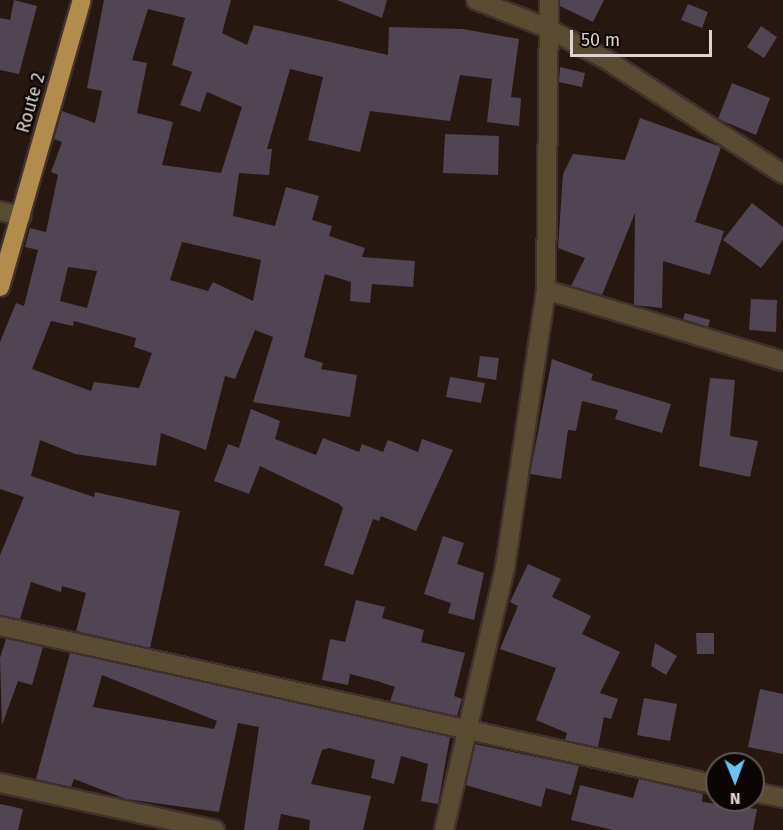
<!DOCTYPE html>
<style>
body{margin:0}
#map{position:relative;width:783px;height:830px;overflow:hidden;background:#271711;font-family:"Fira Sans",sans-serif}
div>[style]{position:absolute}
.building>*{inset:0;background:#514554}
.roads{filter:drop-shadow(2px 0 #41312c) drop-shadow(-2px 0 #41312c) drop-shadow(0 2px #41312c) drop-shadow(0 -2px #41312c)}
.minor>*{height:18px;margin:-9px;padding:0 9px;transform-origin:9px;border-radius:9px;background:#5a4b33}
.highway>*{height:18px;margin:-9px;padding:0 9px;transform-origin:9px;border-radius:9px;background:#b28c4d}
span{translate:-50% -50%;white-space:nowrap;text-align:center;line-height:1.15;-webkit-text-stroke:4.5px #0b0503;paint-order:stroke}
.street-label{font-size:18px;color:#dfd3cf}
.north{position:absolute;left:705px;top:752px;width:60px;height:60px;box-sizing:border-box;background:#0b0503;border:2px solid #605755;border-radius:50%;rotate:179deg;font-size:16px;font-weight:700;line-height:24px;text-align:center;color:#dfd3cf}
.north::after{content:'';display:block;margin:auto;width:21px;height:27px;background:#6cc3f2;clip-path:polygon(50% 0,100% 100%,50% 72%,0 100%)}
.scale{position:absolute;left:570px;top:30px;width:142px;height:27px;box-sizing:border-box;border:3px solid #dfd3cf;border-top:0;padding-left:8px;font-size:18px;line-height:21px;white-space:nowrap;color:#dfd3cf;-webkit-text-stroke:4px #0b0503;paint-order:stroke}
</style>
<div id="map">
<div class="building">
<i style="clip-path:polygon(14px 0,37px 6px,19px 74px,0 70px,0 18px,10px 20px)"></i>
<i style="clip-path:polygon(evenodd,104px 0,231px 0,222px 33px,247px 45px,254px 25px,388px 55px,389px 27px,463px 29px,519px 39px,511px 97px,521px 98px,519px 126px,487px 122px,492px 79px,460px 75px,450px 121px,370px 111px,360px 152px,308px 140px,323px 77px,290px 69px,267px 149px,272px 149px,269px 175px,239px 173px,233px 216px,275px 226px,286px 187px,319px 196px,312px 220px,332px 226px,329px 236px,365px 248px,362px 257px,415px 261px,413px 287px,372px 284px,370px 303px,350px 301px,351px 282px,325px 274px,304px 357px,323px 363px,321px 369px,357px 375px,350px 417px,253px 402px,273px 337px,255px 330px,235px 379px,225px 376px,206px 450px,161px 433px,156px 466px,75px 454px,40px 440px,31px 476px,94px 497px,95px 492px,180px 511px,150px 648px,76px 631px,86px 593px,62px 586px,61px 592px,31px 582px,20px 619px,0 615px,0 555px,24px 497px,0 489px,0 342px,16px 303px,24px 306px,38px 250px,25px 247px,30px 228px,46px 232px,58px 175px,51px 172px,62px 142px,54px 139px,62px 111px,95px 123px,102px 91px,87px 88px,104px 0,148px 9px,185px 18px,172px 65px,192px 72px,180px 105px,200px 112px,207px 92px,242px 107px,221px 173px,162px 165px,173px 122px,137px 113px,147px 63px,132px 60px,148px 9px,104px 0,182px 242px,261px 260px,253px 301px,213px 282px,208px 291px,170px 280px,182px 242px,104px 0,68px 267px,97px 271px,87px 308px,60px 301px,68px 267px,104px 0,51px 321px,73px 326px,74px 321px,136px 338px,134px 347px,152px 353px,139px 388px,94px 382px,91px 391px,32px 369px,51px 321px)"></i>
<i style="clip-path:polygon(337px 0,387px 0,382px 18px)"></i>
<i style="clip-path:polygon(560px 0,604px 0,593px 22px,560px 6px)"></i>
<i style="clip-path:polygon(688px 4px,708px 12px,702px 28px,681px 20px)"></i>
<i style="clip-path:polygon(761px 26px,777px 37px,764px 58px,747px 47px)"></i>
<i style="clip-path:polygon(560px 67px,585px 73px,582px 87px,559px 82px)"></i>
<i style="clip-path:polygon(732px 83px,770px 98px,756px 135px,718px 119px)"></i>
<i style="clip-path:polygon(640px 118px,721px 147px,695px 222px,724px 231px,710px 275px,663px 261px,662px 308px,634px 305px,635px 213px,602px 295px,571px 286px,585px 258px,558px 248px,563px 174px,573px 154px,625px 160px)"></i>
<i style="clip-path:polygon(445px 134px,499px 136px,498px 175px,443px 173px)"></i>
<i style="clip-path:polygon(752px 203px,783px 227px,783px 240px,761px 268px,723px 240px)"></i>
<i style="clip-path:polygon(751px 299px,777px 300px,776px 332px,749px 330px)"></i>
<i style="clip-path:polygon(685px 313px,710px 320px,708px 327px,683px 319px)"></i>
<i style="clip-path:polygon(480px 356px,499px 358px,496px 380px,477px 377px)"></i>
<i style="clip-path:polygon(552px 359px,593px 374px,591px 380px,671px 404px,662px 433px,615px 419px,618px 410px,582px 401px,576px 431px,568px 430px,561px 479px,530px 474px)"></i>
<i style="clip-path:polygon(450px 377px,485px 383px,481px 403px,446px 397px)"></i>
<i style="clip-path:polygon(710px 378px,735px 380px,730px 436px,758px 441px,750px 477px,699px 466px)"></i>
<i style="clip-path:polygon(251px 409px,280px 421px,275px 439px,316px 455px,323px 438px,359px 452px,362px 444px,383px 452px,388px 440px,418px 452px,422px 439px,453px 450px,416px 531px,381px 516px,379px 521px,373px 519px,353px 575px,324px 565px,343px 508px,339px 504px,260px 466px,249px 494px,214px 481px,228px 444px,239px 448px)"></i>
<i style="clip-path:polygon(443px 536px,464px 543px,457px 564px,484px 573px,474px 620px,448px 613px,451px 603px,424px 594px)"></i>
<i style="clip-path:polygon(528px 564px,561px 579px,552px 597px,591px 616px,582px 634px,620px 652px,600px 693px,618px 699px,611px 719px,604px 717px,598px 747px,565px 740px,567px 733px,536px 720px,556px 668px,500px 649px,518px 606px,510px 602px)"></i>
<i style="clip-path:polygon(356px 600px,385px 607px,382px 618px,424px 630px,421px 642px,465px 653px,454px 696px,462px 699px,457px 716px,390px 701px,395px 687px,377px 681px,350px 674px,348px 685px,322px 680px,330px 639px,345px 642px)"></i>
<i style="clip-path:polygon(696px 633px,714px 633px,714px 654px,697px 654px)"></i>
<i style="clip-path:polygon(6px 639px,43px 647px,32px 685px,18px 681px,2px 725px,0 658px)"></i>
<i style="clip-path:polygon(655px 643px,677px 656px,666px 675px,651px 666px)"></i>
<i style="clip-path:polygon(evenodd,70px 653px,450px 737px,438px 804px,421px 801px,428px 764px,401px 756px,394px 784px,371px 778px,375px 760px,329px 748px,322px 750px,311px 784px,371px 796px,363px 830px,309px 830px,310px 820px,281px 814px,278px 830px,244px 830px,259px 727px,238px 723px,219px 812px,126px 799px,74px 779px,71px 787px,36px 779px,70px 653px,102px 675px,217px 721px,214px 729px,93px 707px,102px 675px)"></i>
<i style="clip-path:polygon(760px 689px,783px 694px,783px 754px,748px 747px)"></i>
<i style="clip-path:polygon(644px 698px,677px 704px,670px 741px,637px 735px)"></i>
<i style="clip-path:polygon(475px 744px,579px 766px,571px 795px,546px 788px,541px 807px,466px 785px)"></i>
<i style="clip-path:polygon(639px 779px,703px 794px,702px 802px,757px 809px,753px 830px,613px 830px,571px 820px,580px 785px,633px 798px)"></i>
<i style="clip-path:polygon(0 804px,23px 809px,18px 830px,0 830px)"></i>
</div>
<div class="roads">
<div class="minor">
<i style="left:476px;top:0;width:74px;rotate:21.4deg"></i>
<i style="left:545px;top:27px;width:70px;rotate:28deg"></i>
<i style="left:607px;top:60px;width:210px;rotate:32.9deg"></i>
<i style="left:0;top:211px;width:22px;rotate:13deg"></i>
<i style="left:546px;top:290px;width:247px;rotate:16.7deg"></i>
<i style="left:0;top:626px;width:734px;rotate:12.5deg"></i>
<i style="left:0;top:783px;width:220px;rotate:12.3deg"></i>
<i style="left:753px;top:792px;width:31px;rotate:11deg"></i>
<i style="left:444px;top:830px;width:269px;rotate:-76.9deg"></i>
<i style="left:505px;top:568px;width:281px;rotate:-81.6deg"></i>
<i style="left:546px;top:290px;width:290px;rotate:-89.4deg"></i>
</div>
<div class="highway">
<i style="left:0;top:287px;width:298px;rotate:-74.1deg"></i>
</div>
</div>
<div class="street-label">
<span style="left:31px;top:103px;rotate:-74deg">Route 2</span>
</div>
<div class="north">N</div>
<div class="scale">50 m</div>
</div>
